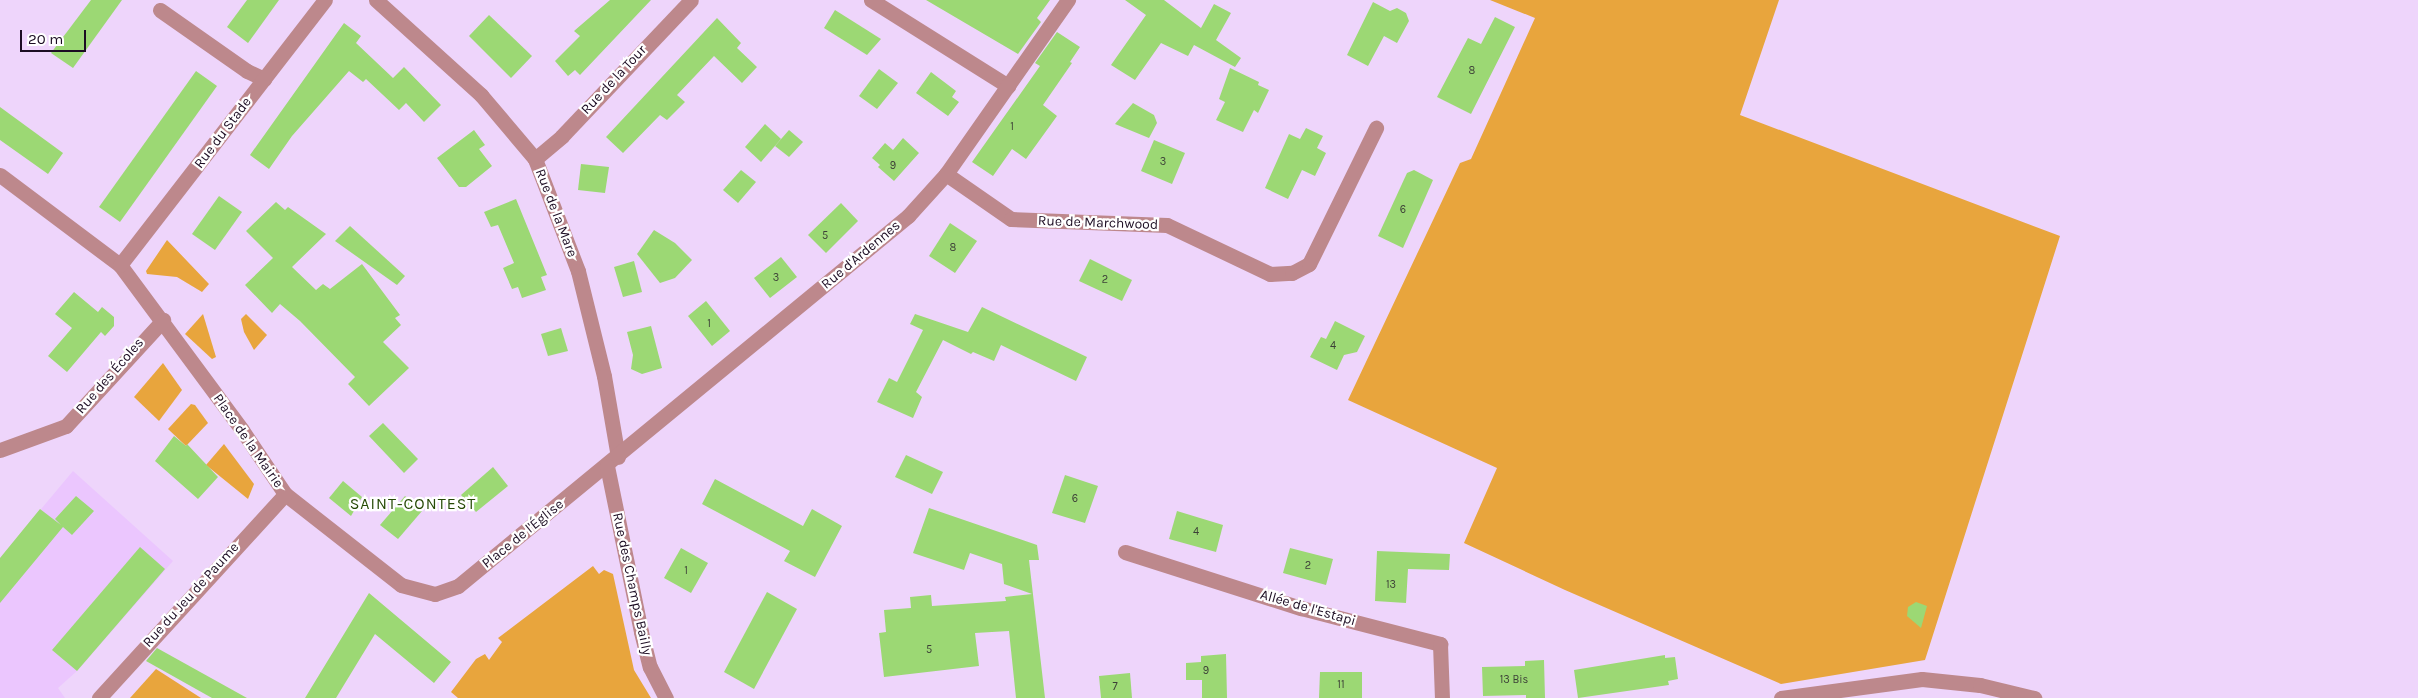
<!DOCTYPE html>
<meta charset="utf-8">
<style>
body{margin:0}
#map{position:relative;width:2418px;height:698px;overflow:hidden;background:#eed5fb;font-family:Karla,sans-serif}
div>[style]{position:absolute}
.built>*{inset:0;background:#ebc6fe}
.green>*{inset:0;background:#e8a53d}
.building>*{inset:0;background:#9cd874}
.street>*{height:15px;margin:-7.5px;padding:0 7.5px;transform-origin:7.5px;border-radius:7.5px;background:#bd888c}
span{translate:-50% -50%;white-space:nowrap;text-align:center;line-height:1.15;-webkit-text-stroke:4.5px #fff;paint-order:stroke}
.number-label{font-size:11px;color:#3c4037}
.number-label span{-webkit-text-stroke-width:0}
.street-label{font-size:14px;color:#1c0d23}
.quarter-label{font-size:16px;color:#264906;letter-spacing:1px}
.scale{position:absolute;left:20px;top:30px;width:66px;height:22px;box-sizing:border-box;border:2px solid #1c0d23;border-top:0;padding-left:6px;font-size:15px;line-height:18px;white-space:nowrap;color:#1c0d23;-webkit-text-stroke:4px #fff;paint-order:stroke}
</style>
<div id="map">
<div class="built">
<i style="clip-path:polygon(73px 471px,173px 561px,77px 671px,58px 688px,65px 698px,0 698px,0 558px)"></i>
</div>
<div class="green">
<i style="clip-path:polygon(1490px 0,1779px 0,1740px 115px,2060px 236px,1925px 660px,1781px 684px,1565px 590px,1464px 543px,1497px 468px,1348px 400px,1460px 163px,1471px 159px,1535px 18px)"></i>
<i style="clip-path:polygon(167px 240px,209px 284px,202px 292px,177px 277px,147px 274px,146px 271px)"></i>
<i style="clip-path:polygon(203px 314px,216px 357px,212px 359px,185px 334px)"></i>
<i style="clip-path:polygon(246px 314px,267px 335px,254px 350px,244px 332px,241px 319px)"></i>
<i style="clip-path:polygon(163px 363px,182px 390px,159px 421px,134px 397px)"></i>
<i style="clip-path:polygon(191px 404px,195px 405px,208px 423px,186px 446px,168px 429px)"></i>
<i style="clip-path:polygon(224px 444px,254px 484px,248px 499px,206px 465px)"></i>
<i style="clip-path:polygon(593px 566px,599px 574px,604px 570px,613px 574px,634px 670px,651px 698px,458px 698px,451px 692px,476px 659px,485px 654px,489px 660px,502px 642px,498px 638px)"></i>
<i style="clip-path:polygon(156px 669px,201px 698px,130px 698px)"></i>
</div>
<div class="building">
<i style="clip-path:polygon(91px 0,122px 0,73px 68px,51px 53px)"></i>
<i style="clip-path:polygon(247px 0,279px 0,248px 43px,227px 27px)"></i>
<i style="clip-path:polygon(610px 0,651px 0,580px 75px,575px 70px,568px 76px,555px 61px,580px 36px,574px 31px)"></i>
<i style="clip-path:polygon(926px 0,1050px 0,1037px 18px,1041px 22px,1018px 54px)"></i>
<i style="clip-path:polygon(1125px 0,1164px 0,1201px 28px,1214px 4px,1231px 13px,1216px 40px,1241px 58px,1235px 67px,1194px 45px,1188px 56px,1161px 43px,1135px 80px,1111px 65px,1146px 15px)"></i>
<i style="clip-path:polygon(1373px 2px,1390px 11px,1397px 8px,1406px 13px,1409px 21px,1397px 43px,1384px 36px,1368px 66px,1347px 55px)"></i>
<i style="clip-path:polygon(835px 10px,881px 39px,867px 55px,824px 28px)"></i>
<i style="clip-path:polygon(489px 15px,532px 56px,511px 78px,469px 36px)"></i>
<i style="clip-path:polygon(1495px 17px,1515px 27px,1471px 114px,1437px 97px,1468px 38px,1481px 44px)"></i>
<i style="clip-path:polygon(717px 18px,741px 43px,737px 48px,757px 67px,742px 83px,714px 56px,677px 95px,685px 102px,667px 120px,660px 115px,623px 153px,606px 137px)"></i>
<i style="clip-path:polygon(344px 23px,361px 36px,356px 43px,393px 78px,404px 67px,441px 105px,424px 122px,406px 103px,399px 110px,366px 79px,363px 82px,349px 71px,292px 136px,269px 169px,250px 155px)"></i>
<i style="clip-path:polygon(1057px 32px,1080px 47px,1070px 62px,1072px 63px,1043px 105px,1057px 116px,1026px 159px,1012px 149px,993px 176px,972px 162px,1040px 66px,1035px 63px)"></i>
<i style="clip-path:polygon(1230px 68px,1259px 82px,1258px 85px,1269px 90px,1258px 113px,1254px 110px,1243px 132px,1216px 120px,1225px 102px,1219px 99px)"></i>
<i style="clip-path:polygon(879px 69px,898px 83px,877px 109px,859px 96px)"></i>
<i style="clip-path:polygon(196px 71px,217px 86px,120px 222px,99px 207px)"></i>
<i style="clip-path:polygon(931px 72px,956px 91px,952px 97px,959px 102px,948px 116px,916px 93px)"></i>
<i style="clip-path:polygon(1133px 103px,1154px 115px,1157px 123px,1149px 138px,1115px 124px)"></i>
<i style="clip-path:polygon(0 107px,63px 153px,48px 174px,0 140px)"></i>
<i style="clip-path:polygon(765px 124px,781px 139px,761px 162px,745px 147px)"></i>
<i style="clip-path:polygon(1306px 128px,1323px 136px,1317px 148px,1326px 153px,1315px 176px,1302px 170px,1288px 199px,1265px 188px,1289px 134px,1300px 139px)"></i>
<i style="clip-path:polygon(474px 130px,485px 145px,479px 149px,492px 166px,466px 187px,459px 187px,437px 158px)"></i>
<i style="clip-path:polygon(789px 130px,803px 142px,789px 157px,775px 146px)"></i>
<i style="clip-path:polygon(903px 138px,919px 153px,894px 181px,878px 167px,880px 165px,872px 158px,885px 143px,893px 150px)"></i>
<i style="clip-path:polygon(1154px 140px,1185px 153px,1172px 184px,1141px 171px)"></i>
<i style="clip-path:polygon(581px 164px,609px 167px,605px 193px,578px 190px)"></i>
<i style="clip-path:polygon(741px 170px,756px 182px,738px 203px,723px 190px)"></i>
<i style="clip-path:polygon(1414px 170px,1433px 180px,1403px 248px,1378px 236px,1407px 173px)"></i>
<i style="clip-path:polygon(219px 196px,242px 212px,215px 250px,192px 234px)"></i>
<i style="clip-path:polygon(516px 199px,547px 275px,541px 277px,546px 290px,522px 298px,518px 287px,512px 289px,503px 268px,514px 263px,498px 225px,491px 227px,484px 212px)"></i>
<i style="clip-path:polygon(276px 202px,285px 210px,288px 207px,326px 234px,292px 267px,316px 290px,323px 284px,330px 289px,362px 264px,400px 315px,395px 318px,401px 325px,383px 342px,409px 368px,369px 406px,348px 384px,355px 377px,300px 321px,280px 304px,272px 313px,245px 285px,273px 258px,246px 231px)"></i>
<i style="clip-path:polygon(841px 203px,858px 221px,826px 253px,808px 235px)"></i>
<i style="clip-path:polygon(950px 223px,977px 241px,955px 273px,929px 256px)"></i>
<i style="clip-path:polygon(350px 226px,405px 276px,397px 285px,335px 241px)"></i>
<i style="clip-path:polygon(654px 230px,675px 243px,692px 260px,675px 278px,660px 283px,637px 254px)"></i>
<i style="clip-path:polygon(781px 257px,797px 277px,770px 298px,754px 278px)"></i>
<i style="clip-path:polygon(1090px 259px,1132px 280px,1122px 301px,1079px 281px)"></i>
<i style="clip-path:polygon(634px 261px,642px 292px,623px 297px,614px 267px)"></i>
<i style="clip-path:polygon(74px 292px,98px 312px,102px 307px,114px 317px,114px 326px,105px 336px,101px 332px,67px 372px,48px 356px,72px 328px,55px 314px)"></i>
<i style="clip-path:polygon(706px 301px,730px 331px,712px 346px,688px 316px)"></i>
<i style="clip-path:polygon(982px 307px,1087px 357px,1076px 381px,1001px 345px,994px 361px,973px 352px,971px 354px,943px 340px,916px 392px,922px 397px,913px 418px,877px 402px,889px 378px,897px 382px,923px 330px,910px 324px,915px 314px,968px 332px)"></i>
<i style="clip-path:polygon(1335px 321px,1365px 336px,1357px 352px,1344px 355px,1337px 370px,1310px 357px,1321px 337px,1326px 339px)"></i>
<i style="clip-path:polygon(651px 326px,662px 368px,642px 374px,631px 369px,633px 355px,627px 332px)"></i>
<i style="clip-path:polygon(561px 328px,568px 351px,548px 356px,541px 334px)"></i>
<i style="clip-path:polygon(383px 423px,418px 459px,404px 473px,369px 436px)"></i>
<i style="clip-path:polygon(174px 436px,186px 446px,187px 444px,218px 477px,198px 499px,155px 461px)"></i>
<i style="clip-path:polygon(906px 455px,943px 472px,932px 494px,895px 477px)"></i>
<i style="clip-path:polygon(493px 467px,508px 486px,476px 512px,461px 495px)"></i>
<i style="clip-path:polygon(1065px 475px,1098px 486px,1085px 523px,1052px 513px)"></i>
<i style="clip-path:polygon(715px 479px,803px 526px,812px 509px,842px 526px,815px 577px,784px 561px,790px 551px,702px 504px)"></i>
<i style="clip-path:polygon(343px 481px,362px 497px,351px 516px,329px 498px)"></i>
<i style="clip-path:polygon(76px 496px,94px 511px,72px 535px,63px 527px,0 603px,0 558px,40px 509px,61px 525px,55px 519px)"></i>
<i style="clip-path:polygon(405px 496px,422px 511px,398px 539px,380px 525px)"></i>
<i style="clip-path:polygon(929px 508px,1037px 545px,1039px 560px,1029px 560px,1045px 698px,1016px 698px,1009px 631px,975px 633px,979px 666px,884px 677px,879px 633px,886px 632px,884px 610px,911px 608px,910px 597px,931px 595px,932px 606px,1006px 601px,1005px 597px,1032px 594px,1004px 584px,1002px 564px,970px 553px,964px 570px,913px 553px)"></i>
<i style="clip-path:polygon(1177px 511px,1223px 525px,1216px 552px,1169px 539px)"></i>
<i style="clip-path:polygon(140px 547px,165px 569px,77px 671px,52px 650px)"></i>
<i style="clip-path:polygon(681px 548px,708px 563px,691px 593px,664px 578px)"></i>
<i style="clip-path:polygon(1290px 548px,1333px 559px,1326px 585px,1283px 573px)"></i>
<i style="clip-path:polygon(1377px 551px,1450px 554px,1449px 570px,1408px 569px,1406px 603px,1375px 601px)"></i>
<i style="clip-path:polygon(767px 592px,797px 609px,754px 689px,724px 672px)"></i>
<i style="clip-path:polygon(369px 593px,451px 662px,434px 683px,375px 634px,336px 698px,305px 698px)"></i>
<i style="clip-path:polygon(1916px 602px,1927px 606px,1921px 628px,1907px 616px,1908px 607px)"></i>
<i style="clip-path:polygon(157px 648px,247px 698px,212px 698px,146px 661px)"></i>
<i style="clip-path:polygon(1226px 654px,1227px 698px,1202px 698px,1202px 680px,1186px 680px,1186px 663px,1201px 662px,1201px 656px)"></i>
<i style="clip-path:polygon(1665px 655px,1665px 658px,1675px 657px,1678px 679px,1668px 681px,1669px 685px,1578px 698px,1574px 670px)"></i>
<i style="clip-path:polygon(1544px 660px,1545px 698px,1526px 698px,1526px 695px,1483px 696px,1482px 667px,1525px 666px,1525px 661px)"></i>
<i style="clip-path:polygon(1320px 672px,1362px 672px,1362px 698px,1319px 698px)"></i>
<i style="clip-path:polygon(1130px 673px,1132px 698px,1101px 698px,1099px 676px)"></i>
</div>
<div class="street">
<i style="left:376px;top:0;width:142px;rotate:42.1deg"></i>
<i style="left:481px;top:95px;width:84px;rotate:49.8deg"></i>
<i style="left:535px;top:159px;width:120px;rotate:69deg"></i>
<i style="left:578px;top:271px;width:108px;rotate:76.1deg"></i>
<i style="left:604px;top:376px;width:82px;rotate:80.2deg"></i>
<i style="left:871px;top:0;width:162px;rotate:32.1deg"></i>
<i style="left:160px;top:10px;width:106px;rotate:35deg"></i>
<i style="left:247px;top:71px;width:19px;rotate:25deg"></i>
<i style="left:535px;top:159px;width:35px;rotate:-40deg"></i>
<i style="left:562px;top:136px;width:187px;rotate:-46.5deg"></i>
<i style="left:946px;top:174px;width:79px;rotate:34.7deg"></i>
<i style="left:1011px;top:219px;width:156px;rotate:2.2deg"></i>
<i style="left:1167px;top:225px;width:114px;rotate:25.4deg"></i>
<i style="left:1270px;top:274px;width:22px;rotate:-3deg"></i>
<i style="left:1292px;top:273px;width:19px;rotate:-28deg"></i>
<i style="left:1309px;top:264px;width:152px;rotate:-63.8deg"></i>
<i style="left:0;top:175px;width:150px;rotate:36.9deg"></i>
<i style="left:120px;top:265px;width:205px;rotate:53.5deg"></i>
<i style="left:242px;top:430px;width:77px;rotate:56.1deg"></i>
<i style="left:285px;top:494px;width:147px;rotate:38.1deg"></i>
<i style="left:401px;top:585px;width:35px;rotate:15deg"></i>
<i style="left:435px;top:594px;width:24px;rotate:-19deg"></i>
<i style="left:458px;top:586px;width:583px;rotate:-39.43deg"></i>
<i style="left:908px;top:216px;width:57px;rotate:-47.9deg"></i>
<i style="left:946px;top:174px;width:213px;rotate:-55deg"></i>
<i style="left:120px;top:265px;width:335px;rotate:-52.3deg"></i>
<i style="left:0;top:450px;width:70px;rotate:-20deg"></i>
<i style="left:66px;top:426px;width:144px;rotate:-47.5deg"></i>
<i style="left:607px;top:466px;width:169px;rotate:78.4deg"></i>
<i style="left:641px;top:632px;width:36px;rotate:76deg"></i>
<i style="left:650px;top:667px;width:35px;rotate:63deg"></i>
<i style="left:1125px;top:552px;width:185px;rotate:17.7deg"></i>
<i style="left:1301px;top:608px;width:144px;rotate:14.5deg"></i>
<i style="left:1440px;top:644px;width:54px;rotate:87.9deg"></i>
<i style="left:99px;top:698px;width:276px;rotate:-47.6deg"></i>
<i style="left:1781px;top:698px;width:142px;rotate:-7.7deg"></i>
<i style="left:1922px;top:679px;width:58px;rotate:5.9deg"></i>
<i style="left:1980px;top:685px;width:56px;rotate:13.5deg"></i>
</div>
<div class="number-label">
<span style="left:1472px;top:71px">8</span>
<span style="left:1012px;top:127px">1</span>
<span style="left:1163px;top:162px">3</span>
<span style="left:893px;top:166px">9</span>
<span style="left:1403px;top:210px">6</span>
<span style="left:825px;top:236px">5</span>
<span style="left:953px;top:248px">8</span>
<span style="left:776px;top:278px">3</span>
<span style="left:1105px;top:280px">2</span>
<span style="left:709px;top:324px">1</span>
<span style="left:1333px;top:346px">4</span>
<span style="left:1075px;top:499px">6</span>
<span style="left:1196px;top:532px">4</span>
<span style="left:1308px;top:566px">2</span>
<span style="left:686px;top:571px">1</span>
<span style="left:1391px;top:585px">13</span>
<span style="left:929px;top:650px">5</span>
<span style="left:1206px;top:671px">9</span>
<span style="left:1514px;top:680px">13 Bis</span>
<span style="left:1341px;top:685px">11</span>
<span style="left:1115px;top:687px">7</span>
</div>
<div class="street-label">
<span style="left:614px;top:80px;rotate:-47deg">Rue de la Tour</span>
<span style="left:223px;top:133px;rotate:-53deg">Rue du Stade</span>
<span style="left:556px;top:213px;rotate:69deg">Rue de la Mare</span>
<span style="left:1098px;top:223px;rotate:2deg">Rue de Marchwood</span>
<span style="left:861px;top:255px;rotate:-40deg">Rue d'Ardennes</span>
<span style="left:110px;top:376px;rotate:-49deg">Rue des Écoles</span>
<span style="left:248px;top:441px;rotate:55deg">Place de la Mairie</span>
<span style="left:523px;top:534px;rotate:-39deg">Place de l'Église</span>
<span style="left:632px;top:584px;rotate:78deg">Rue des Champs Bailly</span>
<span style="left:191px;top:595px;rotate:-48deg">Rue du Jeu de Paume</span>
<span style="left:1308px;top:608px;rotate:16deg">Allée de l'Estapi</span>
</div>
<div class="quarter-label">
<span style="left:413px;top:504px">SAINT-CONTEST</span>
</div>
<div class="scale">20 m</div>
</div>
